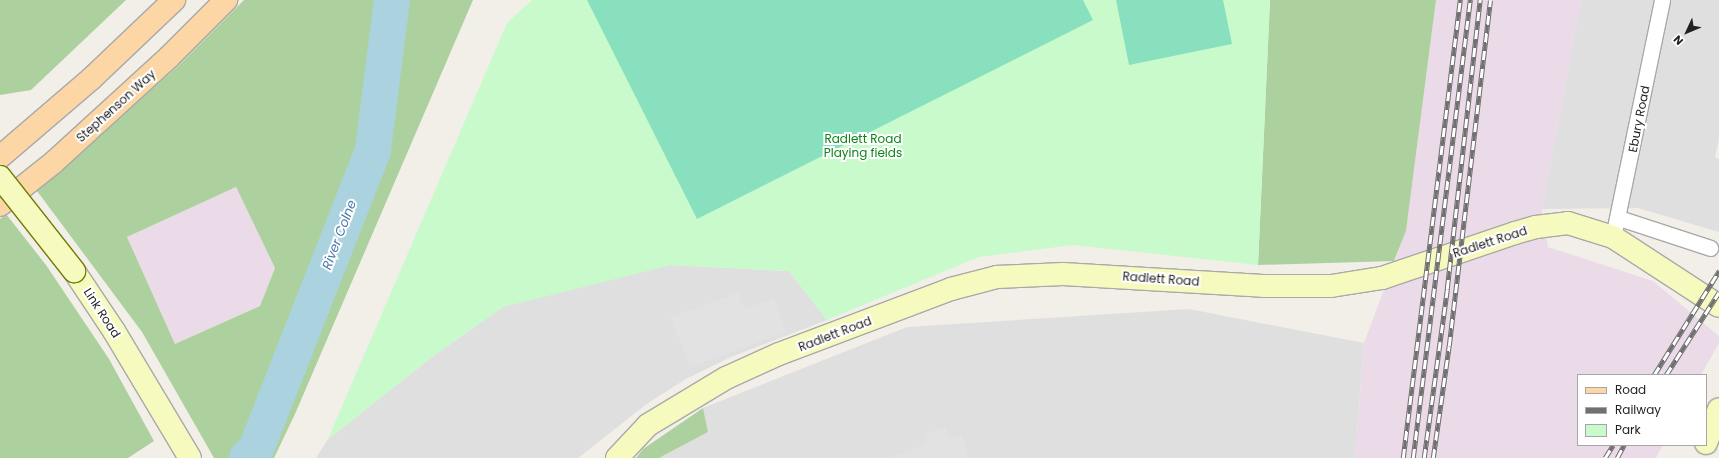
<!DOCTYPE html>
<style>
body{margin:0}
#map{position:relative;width:1719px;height:458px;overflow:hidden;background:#f2efe9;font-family:Poppins,sans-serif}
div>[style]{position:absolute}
.residential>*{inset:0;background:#e0dfdf}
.industrial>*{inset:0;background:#ebdbe8}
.forest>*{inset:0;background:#add19e}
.park>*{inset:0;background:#c8facc}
.pitch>*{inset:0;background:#88e0be}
.parking>*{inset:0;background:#e2e2e2}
.river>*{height:36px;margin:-18px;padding:0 18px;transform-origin:18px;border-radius:18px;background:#aad3df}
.roads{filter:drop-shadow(1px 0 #a9a9a9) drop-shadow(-1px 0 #a9a9a9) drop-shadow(0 1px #a9a9a9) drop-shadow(0 -1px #a9a9a9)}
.street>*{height:15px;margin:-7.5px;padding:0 7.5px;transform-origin:7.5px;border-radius:7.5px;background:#fff}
.secondary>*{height:22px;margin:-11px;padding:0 11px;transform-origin:11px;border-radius:11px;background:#f7fabf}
.primary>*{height:22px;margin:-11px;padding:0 11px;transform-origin:11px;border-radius:11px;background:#fcd6a4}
.rail>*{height:4.5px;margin-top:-2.25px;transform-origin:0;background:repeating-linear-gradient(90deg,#fff 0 9px,#707070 0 18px);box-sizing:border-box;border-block:1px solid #707070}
.bridges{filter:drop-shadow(1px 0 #707d05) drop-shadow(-1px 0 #707d05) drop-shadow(0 1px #707d05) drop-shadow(0 -1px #707d05)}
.secondary-bridge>*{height:22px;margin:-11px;padding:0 11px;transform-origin:11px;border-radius:11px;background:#f7fabf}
span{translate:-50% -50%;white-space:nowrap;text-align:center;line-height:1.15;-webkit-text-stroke:4px #fff;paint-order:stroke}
.street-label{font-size:12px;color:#222}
.park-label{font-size:12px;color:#0c8416}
.water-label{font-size:13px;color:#4a7aab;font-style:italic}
.legend{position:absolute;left:1577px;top:374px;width:130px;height:72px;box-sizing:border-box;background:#fff;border:1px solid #a7a7a7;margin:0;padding:5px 7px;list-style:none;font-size:12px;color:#222}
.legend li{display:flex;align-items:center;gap:8px;height:20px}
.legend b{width:20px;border:1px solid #a7a7a7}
.north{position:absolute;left:1667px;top:12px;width:40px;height:40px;-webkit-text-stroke:3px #fff;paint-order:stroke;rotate:226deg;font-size:11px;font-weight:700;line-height:16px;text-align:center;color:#222}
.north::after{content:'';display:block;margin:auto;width:14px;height:18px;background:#222;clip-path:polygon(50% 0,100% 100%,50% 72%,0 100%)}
</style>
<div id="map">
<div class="residential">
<i style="clip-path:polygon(1581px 0,1719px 0,1719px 139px,1715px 157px,1719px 159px,1719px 232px,1638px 208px,1542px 209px)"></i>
<i style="clip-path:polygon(671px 265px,789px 271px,827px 320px,731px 357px,686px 379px,648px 403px,578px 458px,316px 458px,328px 439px,436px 354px,503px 307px,595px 280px)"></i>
<i style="clip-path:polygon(1189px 309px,1364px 343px,1355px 458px,659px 458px,708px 432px,703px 408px,907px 327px)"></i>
</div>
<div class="industrial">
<i style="clip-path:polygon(1436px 0,1581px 0,1542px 209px,1548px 247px,1653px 281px,1719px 336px,1719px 343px,1701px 375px,1578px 375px,1578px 445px,1663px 445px,1656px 458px,1355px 458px,1364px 343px,1406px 231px)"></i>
<i style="clip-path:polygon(236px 187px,275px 268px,260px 306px,175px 344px,127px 237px)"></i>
</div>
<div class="forest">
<i style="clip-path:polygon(0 0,126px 0,31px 90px,0 95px)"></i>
<i style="clip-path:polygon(evenodd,244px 0,473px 0,295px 414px,274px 458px,214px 458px,142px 332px,37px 191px,177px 67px,244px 0,236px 187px,275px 268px,260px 306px,175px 344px,127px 237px,236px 187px)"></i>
<i style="clip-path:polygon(1270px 0,1436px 0,1406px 231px,1394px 261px,1258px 265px)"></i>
<i style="clip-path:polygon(6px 214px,46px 265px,109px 359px,154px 441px,128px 458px,0 458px,0 219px)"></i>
<i style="clip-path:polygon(703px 408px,708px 432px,659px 458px,636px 458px,643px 449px)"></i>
</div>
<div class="park">
<i style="clip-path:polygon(532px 0,1270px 0,1258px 265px,1073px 245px,979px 257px,827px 320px,789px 271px,671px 265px,503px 307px,436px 354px,328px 439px,507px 23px)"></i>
</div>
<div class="pitch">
<i style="clip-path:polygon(587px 0,1083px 0,1093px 20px,697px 219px)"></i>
<i style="clip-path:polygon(1116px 0,1223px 0,1232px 44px,1129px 65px)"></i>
</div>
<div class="parking">
<i style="clip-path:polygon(738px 293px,744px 309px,774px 298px,786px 332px,690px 367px,671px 317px)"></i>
<i style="clip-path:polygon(946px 427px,949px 439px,962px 435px,969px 458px,888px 458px,926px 444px,924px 434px)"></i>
</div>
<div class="river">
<i style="left:247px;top:458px;width:13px;rotate:-45deg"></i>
<i style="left:256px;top:449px;width:321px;rotate:-68.6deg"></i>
<i style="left:373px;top:150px;width:151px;rotate:-82.8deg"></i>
</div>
<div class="roads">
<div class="street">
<i style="left:1619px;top:218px;width:96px;rotate:18.2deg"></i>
<i style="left:1613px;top:237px;width:242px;rotate:-78.3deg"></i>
</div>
<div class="secondary">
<i style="left:74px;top:271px;width:72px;rotate:56.3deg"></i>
<i style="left:114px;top:331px;width:148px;rotate:59.1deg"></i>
<i style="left:1706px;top:443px;width:36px;rotate:-69deg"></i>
<i style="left:617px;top:458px;width:45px;rotate:-46.8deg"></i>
<i style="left:648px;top:425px;width:91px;rotate:-31.1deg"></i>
<i style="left:726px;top:378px;width:58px;rotate:-24.4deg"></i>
<i style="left:779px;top:354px;width:184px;rotate:-20.7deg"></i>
<i style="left:951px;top:289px;width:48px;rotate:-14.6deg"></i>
<i style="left:997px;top:277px;width:66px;rotate:-2.6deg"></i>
<i style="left:1063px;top:274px;width:200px;rotate:3.4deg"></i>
<i style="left:1263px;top:286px;width:68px"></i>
<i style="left:1331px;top:286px;width:52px;rotate:-8.9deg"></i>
<i style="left:1382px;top:278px;width:140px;rotate:-18.7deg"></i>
<i style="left:1515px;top:233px;width:22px;rotate:-16deg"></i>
<i style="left:1536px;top:227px;width:32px;rotate:-7deg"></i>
<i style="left:1568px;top:223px;width:47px;rotate:17.3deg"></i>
<i style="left:1613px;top:237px;width:126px;rotate:33.1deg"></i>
</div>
<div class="primary">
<i style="left:0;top:157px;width:120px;rotate:-40.6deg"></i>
<i style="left:91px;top:79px;width:115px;rotate:-43.6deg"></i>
<i style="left:0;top:205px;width:69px;rotate:-38.5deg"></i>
<i style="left:54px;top:162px;width:156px;rotate:-42.4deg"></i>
<i style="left:169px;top:57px;width:81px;rotate:-45deg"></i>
</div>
</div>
<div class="rail">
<i style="left:1654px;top:375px;width:123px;rotate:-58deg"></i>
<i style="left:1666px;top:375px;width:98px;rotate:-57.4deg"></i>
<i style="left:1403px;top:458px;width:462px;rotate:-82.9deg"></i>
<i style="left:1413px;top:458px;width:462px;rotate:-82.9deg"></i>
<i style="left:1424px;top:458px;width:171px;rotate:-82.2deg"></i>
<i style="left:1447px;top:289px;width:291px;rotate:-83.5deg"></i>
<i style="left:1433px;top:458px;width:113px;rotate:-81.9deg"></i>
<i style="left:1449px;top:346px;width:348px;rotate:-83.2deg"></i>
<i style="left:1605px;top:458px;width:15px;rotate:-58deg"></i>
<i style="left:1617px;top:458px;width:15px;rotate:-62deg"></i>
</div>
<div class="bridges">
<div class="secondary-bridge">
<i style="left:0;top:177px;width:120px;rotate:51.8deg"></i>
</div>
</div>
<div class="street-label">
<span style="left:116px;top:106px;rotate:-42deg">Stephenson Way</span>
<span style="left:1639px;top:119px;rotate:-79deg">Ebury Road</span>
<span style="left:1490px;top:242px;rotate:-18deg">Radlett Road</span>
<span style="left:1161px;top:279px;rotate:4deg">Radlett Road</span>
<span style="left:102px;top:313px;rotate:57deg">Link Road</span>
<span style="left:835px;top:334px;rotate:-21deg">Radlett Road</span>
</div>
<div class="park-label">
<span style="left:863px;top:146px">Radlett Road<br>Playing fields</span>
</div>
<div class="water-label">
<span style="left:340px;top:235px;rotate:-69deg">River Colne</span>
</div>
<ul class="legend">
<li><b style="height:5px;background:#fcd6a4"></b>Road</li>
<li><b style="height:5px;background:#707070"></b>Railway</li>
<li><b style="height:11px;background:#c8facc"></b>Park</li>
</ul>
<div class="north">N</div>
</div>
